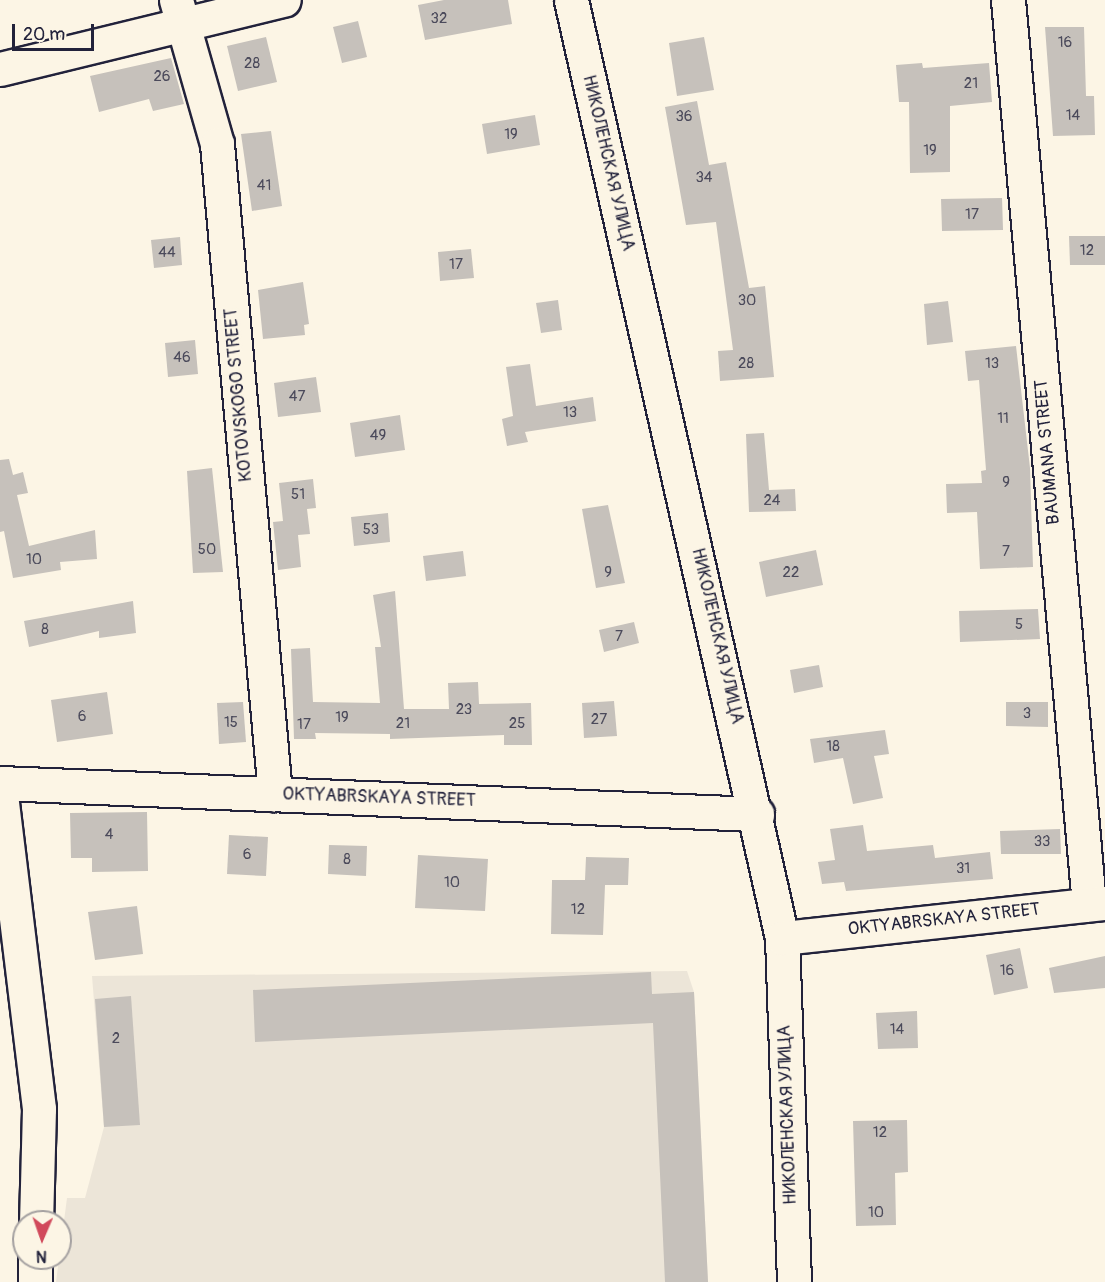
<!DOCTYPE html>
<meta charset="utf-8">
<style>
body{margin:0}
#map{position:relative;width:1105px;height:1282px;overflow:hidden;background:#fcf5e5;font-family:Pangolin,sans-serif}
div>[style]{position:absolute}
.built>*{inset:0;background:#ece5d8}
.building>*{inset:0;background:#c6c1bb}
.roads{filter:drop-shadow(2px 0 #22223b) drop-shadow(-2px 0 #22223b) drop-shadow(0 2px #22223b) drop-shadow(0 -2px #22223b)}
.minor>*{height:33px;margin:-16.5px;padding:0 16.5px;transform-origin:16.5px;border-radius:16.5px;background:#fcf5e5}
span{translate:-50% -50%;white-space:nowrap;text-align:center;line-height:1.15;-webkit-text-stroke:5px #fcf5e5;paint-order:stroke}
.number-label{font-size:15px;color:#4b4a5b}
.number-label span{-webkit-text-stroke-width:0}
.street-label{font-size:18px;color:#22223b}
.north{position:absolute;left:12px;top:1210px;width:60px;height:60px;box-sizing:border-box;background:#fcf5e5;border:2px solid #a5a1a1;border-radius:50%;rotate:182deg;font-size:16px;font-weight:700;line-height:24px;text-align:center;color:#22223b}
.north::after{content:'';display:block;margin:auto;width:21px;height:27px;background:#d1495b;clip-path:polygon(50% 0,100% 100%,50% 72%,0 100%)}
.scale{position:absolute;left:12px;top:24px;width:82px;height:27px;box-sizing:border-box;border:3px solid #22223b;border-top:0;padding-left:8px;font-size:18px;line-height:21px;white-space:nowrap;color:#22223b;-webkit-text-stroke:4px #fcf5e5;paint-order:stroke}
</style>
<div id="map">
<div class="built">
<i style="clip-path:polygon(687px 971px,694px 992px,708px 1282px,56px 1282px,67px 1198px,85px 1198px,104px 1127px,92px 976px)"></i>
</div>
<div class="building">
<i style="clip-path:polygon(444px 0,508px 0,512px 24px,425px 40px,418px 5px)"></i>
<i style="clip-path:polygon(358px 21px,367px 57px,342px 63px,333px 27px)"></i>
<i style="clip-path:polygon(1045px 27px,1084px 27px,1086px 96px,1094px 96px,1095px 135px,1053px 136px)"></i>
<i style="clip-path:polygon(266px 37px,277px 82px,238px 91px,227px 46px)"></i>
<i style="clip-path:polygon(704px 37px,714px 90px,677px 96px,669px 43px)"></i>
<i style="clip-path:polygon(171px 58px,184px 104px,153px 111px,149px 99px,99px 112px,90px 76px)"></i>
<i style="clip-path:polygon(922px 63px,923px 68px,989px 63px,992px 102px,950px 106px,950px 172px,910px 173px,909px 102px,899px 102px,896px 65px)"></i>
<i style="clip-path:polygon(697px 101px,709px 165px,726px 162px,749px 288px,765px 286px,774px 377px,720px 381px,718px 351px,733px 350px,716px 222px,686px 225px,665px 107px)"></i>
<i style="clip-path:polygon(535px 115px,540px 145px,487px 154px,482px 124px)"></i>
<i style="clip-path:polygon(271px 131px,282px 206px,252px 211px,241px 134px)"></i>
<i style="clip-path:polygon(1002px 198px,1003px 230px,942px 231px,941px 199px)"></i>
<i style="clip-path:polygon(1069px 236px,1105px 236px,1105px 265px,1070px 265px)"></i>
<i style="clip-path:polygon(180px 237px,182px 265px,154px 268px,151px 240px)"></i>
<i style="clip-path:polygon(471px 249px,474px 278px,440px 281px,438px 252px)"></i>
<i style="clip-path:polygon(303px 282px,309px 324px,304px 325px,305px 335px,263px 339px,258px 290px)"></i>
<i style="clip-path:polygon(558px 300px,562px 330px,541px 333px,536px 303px)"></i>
<i style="clip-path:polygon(948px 301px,953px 342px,927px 345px,924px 304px)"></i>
<i style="clip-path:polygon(195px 340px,198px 374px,168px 377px,165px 343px)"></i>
<i style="clip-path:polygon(1016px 346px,1030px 468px,1033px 567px,980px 569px,977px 512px,947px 513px,946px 484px,982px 483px,981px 471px,986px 470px,979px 380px,968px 381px,965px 351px)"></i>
<i style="clip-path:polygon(530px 364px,536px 406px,593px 397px,596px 421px,525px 432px,528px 442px,507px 446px,502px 419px,513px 416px,506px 367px)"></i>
<i style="clip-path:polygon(316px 377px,321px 412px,278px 417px,274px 383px)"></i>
<i style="clip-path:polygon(400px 415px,405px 450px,355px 457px,350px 423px)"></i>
<i style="clip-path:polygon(764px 433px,769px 490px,795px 489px,796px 511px,749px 512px,746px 434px)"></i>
<i style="clip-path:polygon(9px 459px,13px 475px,23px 472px,28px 493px,17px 495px,29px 546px,95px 530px,97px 559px,60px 562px,61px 570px,13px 578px,4px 531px,0 532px,0 460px)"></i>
<i style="clip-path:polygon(212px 468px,223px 572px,193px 573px,187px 471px)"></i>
<i style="clip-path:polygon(313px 479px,316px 508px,307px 509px,310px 534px,298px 535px,301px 567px,278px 570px,273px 522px,283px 521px,279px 483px)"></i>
<i style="clip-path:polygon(608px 505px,625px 583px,596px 588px,582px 509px)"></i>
<i style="clip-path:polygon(388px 513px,390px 542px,354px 546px,351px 517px)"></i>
<i style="clip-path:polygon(816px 550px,823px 585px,766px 597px,759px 562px)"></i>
<i style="clip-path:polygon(463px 551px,466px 576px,426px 581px,423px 556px)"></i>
<i style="clip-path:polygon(395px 591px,404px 709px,449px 709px,448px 683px,478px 682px,479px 704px,531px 703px,532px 745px,504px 745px,504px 735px,390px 739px,390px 734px,315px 733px,316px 739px,294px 739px,291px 649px,310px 648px,313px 702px,380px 703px,375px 647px,381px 647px,373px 595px)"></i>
<i style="clip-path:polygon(133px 601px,136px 633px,99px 638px,99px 631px,29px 647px,24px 621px)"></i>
<i style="clip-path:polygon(1038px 609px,1040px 639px,960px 642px,959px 611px)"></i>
<i style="clip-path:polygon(634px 622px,639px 643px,604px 652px,599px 630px)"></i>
<i style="clip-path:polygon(819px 665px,823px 687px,794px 693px,790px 670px)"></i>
<i style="clip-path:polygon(107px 692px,113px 734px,57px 742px,51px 700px)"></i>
<i style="clip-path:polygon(614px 701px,617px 736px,584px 738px,582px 703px)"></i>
<i style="clip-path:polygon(243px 702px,246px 742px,219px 744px,217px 703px)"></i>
<i style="clip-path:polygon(1006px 702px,1048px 702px,1048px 727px,1006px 726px)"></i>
<i style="clip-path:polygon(885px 730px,889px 754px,874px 756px,883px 798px,853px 804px,843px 758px,814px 763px,810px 739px)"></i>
<i style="clip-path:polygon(147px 812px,148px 871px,92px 872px,92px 858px,71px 858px,70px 813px)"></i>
<i style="clip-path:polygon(863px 825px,867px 851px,933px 845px,935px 858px,990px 852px,993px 879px,846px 891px,844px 882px,822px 884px,818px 862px,835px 860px,830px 829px)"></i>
<i style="clip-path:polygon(1060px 829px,1061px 854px,1001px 854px,1000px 831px)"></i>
<i style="clip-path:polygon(229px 835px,268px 837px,266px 876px,227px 874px)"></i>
<i style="clip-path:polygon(329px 845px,367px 846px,366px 876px,328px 874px)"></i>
<i style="clip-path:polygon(418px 855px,488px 859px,485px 911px,415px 908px)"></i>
<i style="clip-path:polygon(586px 857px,629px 858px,628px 885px,605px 885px,603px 935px,551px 934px,552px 880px,585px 880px)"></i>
<i style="clip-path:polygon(137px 906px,143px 954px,95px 960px,88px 912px)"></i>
<i style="clip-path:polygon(1020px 948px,1028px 988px,994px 995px,986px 955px)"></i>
<i style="clip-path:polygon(1105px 956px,1105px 988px,1054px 993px,1049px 968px)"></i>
<i style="clip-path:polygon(651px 972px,652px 994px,694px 992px,708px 1282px,665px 1282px,653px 1023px,255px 1042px,253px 990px)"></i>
<i style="clip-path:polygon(131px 996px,140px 1125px,104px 1127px,95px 999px)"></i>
<i style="clip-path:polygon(917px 1011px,918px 1048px,878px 1049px,876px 1013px)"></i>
<i style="clip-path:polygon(907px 1120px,908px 1172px,895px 1173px,896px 1225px,856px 1226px,853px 1121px)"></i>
</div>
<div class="roads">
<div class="minor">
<i style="left:176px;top:0;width:150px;rotate:74.1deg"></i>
<i style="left:217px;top:144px;width:653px;rotate:84.9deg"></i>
<i style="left:571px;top:0;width:961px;rotate:77.32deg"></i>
<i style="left:782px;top:938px;width:344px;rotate:88deg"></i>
<i style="left:1008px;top:0;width:908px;rotate:84.88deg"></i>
<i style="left:0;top:69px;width:292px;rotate:-13.7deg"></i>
<i style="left:0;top:783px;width:758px;rotate:2.35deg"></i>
<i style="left:0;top:786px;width:325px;rotate:83.1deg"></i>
<i style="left:39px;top:1109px;width:113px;rotate:91.5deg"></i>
<i style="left:782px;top:938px;width:325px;rotate:-6.2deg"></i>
<i style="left:35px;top:1282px;width:24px;rotate:-90deg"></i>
</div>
</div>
<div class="number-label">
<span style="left:439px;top:19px">32</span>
<span style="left:1065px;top:43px">16</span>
<span style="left:252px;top:64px">28</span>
<span style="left:162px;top:77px">26</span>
<span style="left:971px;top:84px">21</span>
<span style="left:1073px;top:116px">14</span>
<span style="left:684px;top:117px">36</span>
<span style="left:511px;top:135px">19</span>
<span style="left:930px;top:151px">19</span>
<span style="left:704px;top:178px">34</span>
<span style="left:264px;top:186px">41</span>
<span style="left:972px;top:215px">17</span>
<span style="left:1087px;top:251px">12</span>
<span style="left:167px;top:253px">44</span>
<span style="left:456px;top:265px">17</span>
<span style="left:747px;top:301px">30</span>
<span style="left:182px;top:358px">46</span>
<span style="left:746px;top:364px">28</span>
<span style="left:992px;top:364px">13</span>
<span style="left:297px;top:397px">47</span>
<span style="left:570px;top:413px">13</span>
<span style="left:1003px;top:419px">11</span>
<span style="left:378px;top:436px">49</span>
<span style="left:1006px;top:483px">9</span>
<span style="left:298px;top:495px">51</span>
<span style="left:772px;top:501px">24</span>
<span style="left:371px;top:530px">53</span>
<span style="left:207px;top:550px">50</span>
<span style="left:1006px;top:552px">7</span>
<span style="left:34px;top:560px">10</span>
<span style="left:608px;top:573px">9</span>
<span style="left:791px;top:573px">22</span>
<span style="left:1019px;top:625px">5</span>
<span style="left:45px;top:630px">8</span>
<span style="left:619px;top:637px">7</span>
<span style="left:464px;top:710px">23</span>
<span style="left:1027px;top:714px">3</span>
<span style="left:82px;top:717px">6</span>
<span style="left:342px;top:718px">19</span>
<span style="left:599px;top:720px">27</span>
<span style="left:231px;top:723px">15</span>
<span style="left:403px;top:724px">21</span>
<span style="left:517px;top:724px">25</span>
<span style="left:304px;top:725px">17</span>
<span style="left:833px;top:747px">18</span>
<span style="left:109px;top:835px">4</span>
<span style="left:1042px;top:842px">33</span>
<span style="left:247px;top:855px">6</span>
<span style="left:347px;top:860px">8</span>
<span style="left:963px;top:869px">31</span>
<span style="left:452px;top:883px">10</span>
<span style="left:578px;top:910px">12</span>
<span style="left:1007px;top:971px">16</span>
<span style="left:897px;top:1030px">14</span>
<span style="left:116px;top:1039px">2</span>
<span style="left:880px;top:1133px">12</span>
<span style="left:876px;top:1213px">10</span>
</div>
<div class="street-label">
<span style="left:608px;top:163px;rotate:77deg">НИКОЛЕНСКАЯ УЛИЦА</span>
<span style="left:239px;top:395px;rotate:-95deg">KOTOVSKOGO STREET</span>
<span style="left:1048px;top:452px;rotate:-95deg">BAUMANA STREET</span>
<span style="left:717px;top:636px;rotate:77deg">НИКОЛЕНСКАЯ УЛИЦА</span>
<span style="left:379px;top:798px;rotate:2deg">OKTYABRSKAYA STREET</span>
<span style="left:944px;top:920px;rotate:-6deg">OKTYABRSKAYA STREET</span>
<span style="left:788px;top:1115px;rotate:-92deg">НИКОЛЕНСКАЯ УЛИЦА</span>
</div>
<div class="north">N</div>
<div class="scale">20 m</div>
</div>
